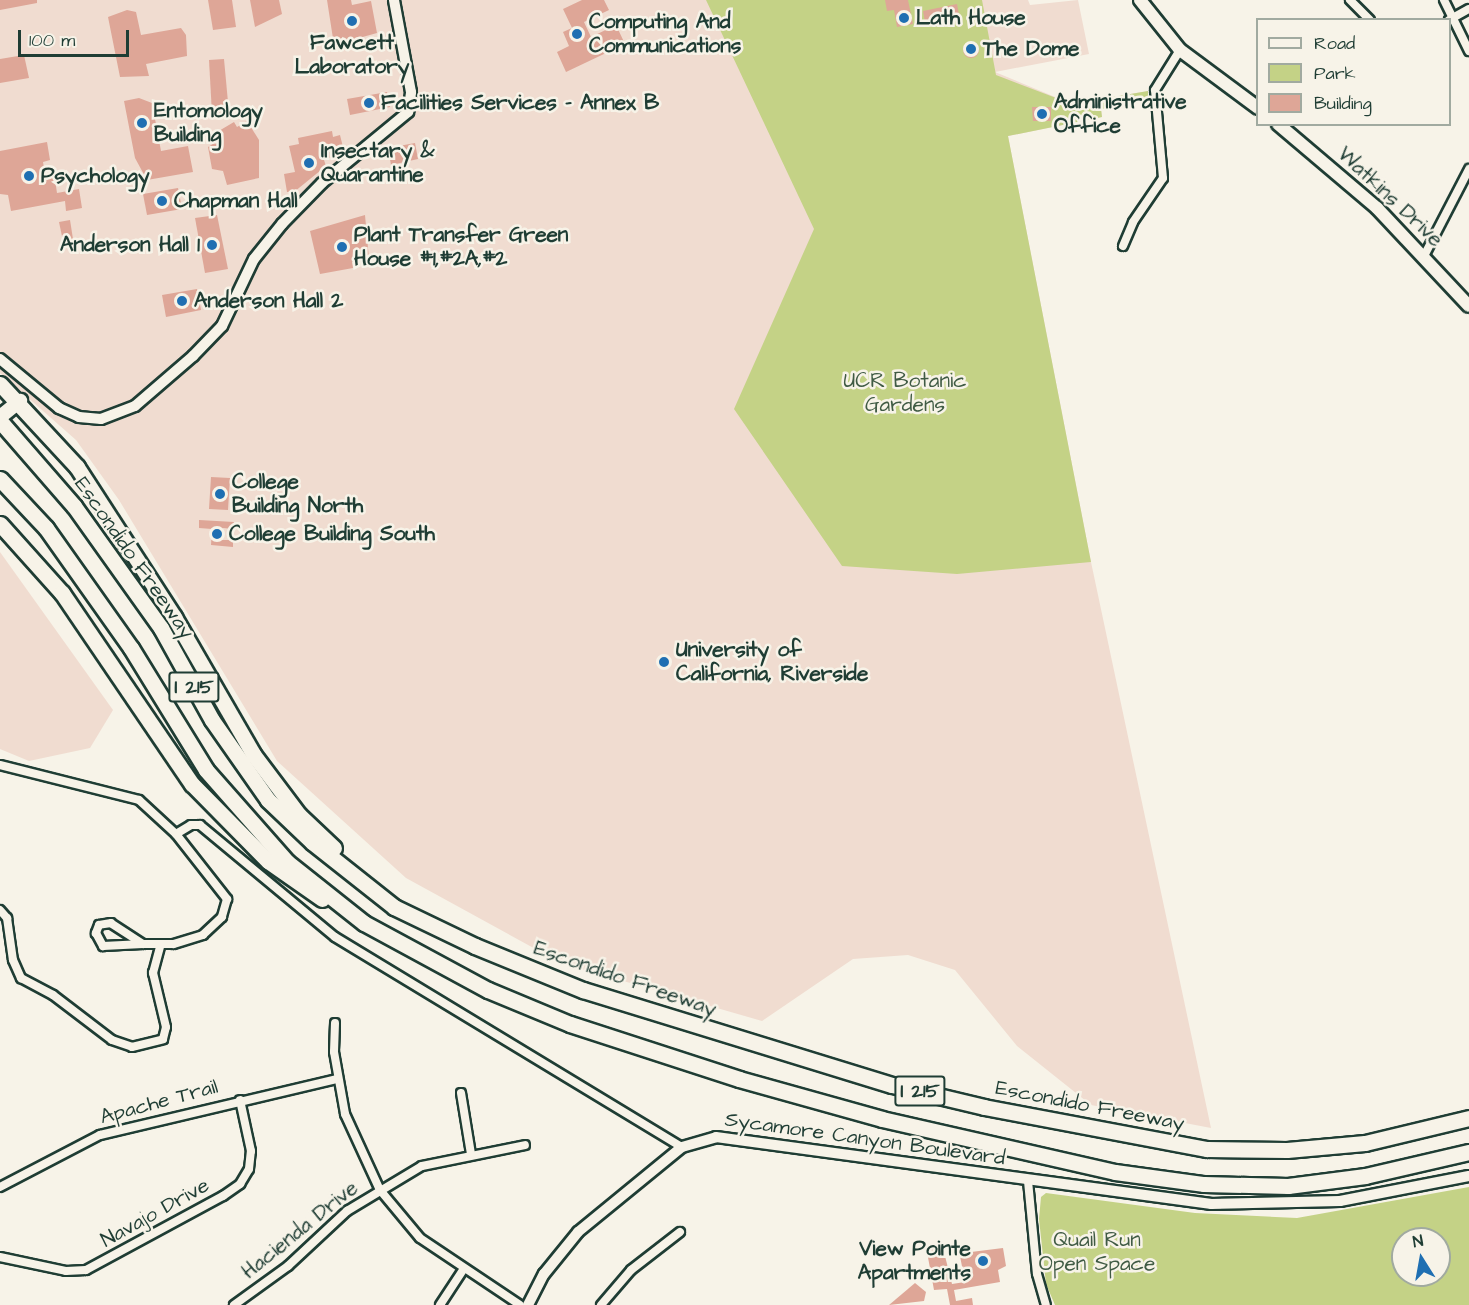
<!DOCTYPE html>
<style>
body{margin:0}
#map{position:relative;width:1469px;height:1305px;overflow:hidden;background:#f7f3e8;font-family:"Architects Daughter",sans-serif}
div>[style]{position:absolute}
.built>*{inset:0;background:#f0dcd0}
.green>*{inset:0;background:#c4d286}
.building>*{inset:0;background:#dea697}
.round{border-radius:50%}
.roads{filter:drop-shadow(2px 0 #1f3d34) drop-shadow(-2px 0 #1f3d34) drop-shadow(0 2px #1f3d34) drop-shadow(0 -2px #1f3d34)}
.minor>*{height:8px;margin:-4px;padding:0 4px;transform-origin:4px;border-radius:4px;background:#f7f3e8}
.tertiary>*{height:10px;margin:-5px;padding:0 5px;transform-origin:5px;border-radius:5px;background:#f7f3e8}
.secondary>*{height:12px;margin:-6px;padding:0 6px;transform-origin:6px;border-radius:6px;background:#f7f3e8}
.primary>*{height:14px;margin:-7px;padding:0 7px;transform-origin:7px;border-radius:7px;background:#f7f3e8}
.motorway>*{height:15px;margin:-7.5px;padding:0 7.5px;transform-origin:7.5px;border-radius:7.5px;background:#f7f3e8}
.dots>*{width:16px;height:16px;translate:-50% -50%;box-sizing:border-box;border:3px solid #f7f3e8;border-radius:50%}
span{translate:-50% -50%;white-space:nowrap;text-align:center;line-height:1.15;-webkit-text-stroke:5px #f7f3e8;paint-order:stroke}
.shield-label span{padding:2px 4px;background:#f7f3e8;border:2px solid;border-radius:4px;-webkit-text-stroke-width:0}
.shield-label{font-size:20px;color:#1f3d34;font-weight:700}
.poi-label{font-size:21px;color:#1f3d34;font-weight:700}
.left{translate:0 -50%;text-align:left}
.right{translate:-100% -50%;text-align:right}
.street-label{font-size:21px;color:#1f3d34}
.park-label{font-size:21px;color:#405b44}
.legend{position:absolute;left:1256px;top:18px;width:195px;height:108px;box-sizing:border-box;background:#f7f3e8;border:2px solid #a1aaa0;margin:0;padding:8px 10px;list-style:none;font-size:18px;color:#1f3d34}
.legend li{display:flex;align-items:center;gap:12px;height:30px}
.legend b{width:30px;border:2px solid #a1aaa0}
.north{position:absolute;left:1391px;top:1227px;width:60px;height:60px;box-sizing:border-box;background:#f7f3e8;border:2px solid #a1aaa0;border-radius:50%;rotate:349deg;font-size:16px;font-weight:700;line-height:24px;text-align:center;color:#1f3d34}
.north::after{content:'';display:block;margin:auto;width:21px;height:27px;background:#1f6fb2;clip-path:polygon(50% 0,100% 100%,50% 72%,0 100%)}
.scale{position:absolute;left:18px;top:30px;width:111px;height:27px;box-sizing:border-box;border:3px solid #1f3d34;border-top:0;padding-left:8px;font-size:18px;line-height:21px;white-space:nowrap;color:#1f3d34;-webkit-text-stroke:4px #f7f3e8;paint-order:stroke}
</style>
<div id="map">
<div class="built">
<i style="clip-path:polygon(0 0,1028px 0,1030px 5px,1078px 0,1089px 54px,995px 72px,1072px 104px,1148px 91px,1148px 100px,1101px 109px,1102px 117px,1008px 136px,1091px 562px,1211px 1128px,1091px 1105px,1017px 1046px,955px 970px,908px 955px,853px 959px,762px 1021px,561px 963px,406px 878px,277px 761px,119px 500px,76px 440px,0 373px)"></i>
<i style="clip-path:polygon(0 552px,113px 710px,90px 748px,29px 761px,0 749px)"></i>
</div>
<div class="green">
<i style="clip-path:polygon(706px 0,982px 0,996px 75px,1072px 104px,1148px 91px,1148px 100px,1101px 109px,1102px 117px,1008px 136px,1091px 562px,957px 574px,842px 566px,734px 409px,814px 229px)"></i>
<i style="clip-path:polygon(evenodd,1469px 1187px,1469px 1305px,1055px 1305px,1046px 1284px,1039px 1219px,1041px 1197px,1046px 1193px,1195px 1213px,1297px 1218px,1469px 1187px,1403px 1239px,1439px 1239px,1439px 1275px,1403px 1275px,1403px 1239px)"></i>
</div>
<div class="building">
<i style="clip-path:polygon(0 0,37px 0,37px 3px,0 10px)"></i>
<i style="clip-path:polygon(208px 0,232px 0,236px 27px,213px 30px)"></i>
<i style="clip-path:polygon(250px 0,279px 0,282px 14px,255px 27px)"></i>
<i style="clip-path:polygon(327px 0,351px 0,352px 5px,371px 1px,377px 33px,334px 45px)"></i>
<i style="clip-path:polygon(582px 0,604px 0,609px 10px,584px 22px,591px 37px,616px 25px,625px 44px,566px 72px,557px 52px,569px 46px,563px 32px,572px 28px,563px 9px)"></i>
<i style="clip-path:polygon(885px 0,908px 0,913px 24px,897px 27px,894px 10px,887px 11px)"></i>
<i style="clip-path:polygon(957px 4px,959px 15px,925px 22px,923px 11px)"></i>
<i style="clip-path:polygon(127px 10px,136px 12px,141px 35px,181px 28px,186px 35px,187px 56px,146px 64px,149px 76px,120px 77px,108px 17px)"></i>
<i class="round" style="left:963px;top:42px;width:16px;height:16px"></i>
<i style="clip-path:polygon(24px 55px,29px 78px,0 83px,0 59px)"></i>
<i style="clip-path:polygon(224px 59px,229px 113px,212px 114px,209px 60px)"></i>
<i style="clip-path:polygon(387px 92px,390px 107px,350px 115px,347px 99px)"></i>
<i style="clip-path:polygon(139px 98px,152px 103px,161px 151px,188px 146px,193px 172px,147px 180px,135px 158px,124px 101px)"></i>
<i style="clip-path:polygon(1032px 107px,1051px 107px,1051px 121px,1033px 121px)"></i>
<i style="clip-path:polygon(247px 121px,259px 140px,259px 178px,227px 185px,223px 171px,212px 169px,208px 147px,216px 142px,212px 135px,234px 122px,237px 127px)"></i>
<i style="clip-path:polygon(332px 131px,333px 137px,340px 135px,343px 147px,335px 148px,337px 155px,324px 160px,326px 166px,294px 192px,287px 192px,284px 174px,295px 172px,289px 146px,299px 144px,298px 138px)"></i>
<i style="clip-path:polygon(47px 142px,50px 160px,43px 162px,45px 174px,54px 173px,57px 193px,79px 189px,82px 208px,66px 211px,65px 201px,11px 211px,8px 195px,0 194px,0 151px)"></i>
<i style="clip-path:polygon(415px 143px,418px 159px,391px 165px,388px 148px)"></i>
<i style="clip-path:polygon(178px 188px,182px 209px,147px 215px,143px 194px)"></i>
<i style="clip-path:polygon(217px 215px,228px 269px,205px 273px,195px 218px)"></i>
<i style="clip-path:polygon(365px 215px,369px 259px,352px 262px,353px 268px,320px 274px,310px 231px)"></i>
<i style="clip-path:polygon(70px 220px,73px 239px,63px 241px,59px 222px)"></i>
<i style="clip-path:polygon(197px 289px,201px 310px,166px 317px,162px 295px)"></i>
<i style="clip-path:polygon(211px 477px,230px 478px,228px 510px,209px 509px)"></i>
<i style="clip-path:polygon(199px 520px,234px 522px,233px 529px,223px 528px,222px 540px,233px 540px,233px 547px,211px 545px,212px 529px,199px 528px)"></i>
<i style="clip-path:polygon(942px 1244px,952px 1284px,965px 1282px,960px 1256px,963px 1253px,1003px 1248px,1006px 1266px,998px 1270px,1000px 1282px,954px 1290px,956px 1301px,972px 1298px,973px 1305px,950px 1305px,947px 1289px,934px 1290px,927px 1252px,928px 1247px)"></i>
<i style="clip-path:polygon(915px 1283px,926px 1292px,924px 1301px,889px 1305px)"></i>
</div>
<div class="roads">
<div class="minor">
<i style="left:1350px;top:0;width:28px;rotate:45deg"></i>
<i style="left:1444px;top:0;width:57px;rotate:63.9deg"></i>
<i style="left:1449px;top:20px;width:23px;rotate:-29deg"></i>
<i style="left:1123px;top:246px;width:26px;rotate:-67deg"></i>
<i style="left:1133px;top:222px;width:53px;rotate:-55.7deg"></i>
<i style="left:1163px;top:178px;width:88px;rotate:-95.2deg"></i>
<i style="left:1155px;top:90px;width:47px;rotate:-58deg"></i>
<i style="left:1425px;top:254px;width:96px;rotate:-62.6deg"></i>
<i style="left:0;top:765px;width:143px;rotate:14.1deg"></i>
<i style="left:139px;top:800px;width:50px;rotate:42.6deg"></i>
<i style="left:176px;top:834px;width:83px;rotate:51.9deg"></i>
<i style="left:227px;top:899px;width:19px;rotate:106deg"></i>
<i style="left:222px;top:917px;width:26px;rotate:137deg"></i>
<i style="left:203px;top:935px;width:31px;rotate:163deg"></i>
<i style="left:173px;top:944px;width:30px;rotate:180deg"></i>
<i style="left:143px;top:944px;width:38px;rotate:-147deg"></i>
<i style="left:111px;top:923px;width:12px;rotate:171deg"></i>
<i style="left:99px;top:925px;width:9px;rotate:111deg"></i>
<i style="left:96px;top:933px;width:15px;rotate:62deg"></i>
<i style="left:103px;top:946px;width:40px;rotate:-2.9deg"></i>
<i style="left:176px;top:834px;width:17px;rotate:-31deg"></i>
<i style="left:191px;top:825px;width:9px"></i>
<i style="left:200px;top:825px;width:175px;rotate:39.7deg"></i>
<i style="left:335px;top:937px;width:406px;rotate:31.2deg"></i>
<i style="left:0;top:910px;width:11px;rotate:49deg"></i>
<i style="left:7px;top:918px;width:42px;rotate:81.9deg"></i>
<i style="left:13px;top:960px;width:20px;rotate:66deg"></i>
<i style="left:21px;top:978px;width:36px;rotate:28deg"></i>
<i style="left:53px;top:995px;width:74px;rotate:37.3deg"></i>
<i style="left:112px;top:1040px;width:21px;rotate:19deg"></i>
<i style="left:132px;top:1047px;width:32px;rotate:-14deg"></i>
<i style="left:163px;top:1039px;width:12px;rotate:-76deg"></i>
<i style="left:166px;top:1027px;width:56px;rotate:-103.5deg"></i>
<i style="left:153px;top:973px;width:28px;rotate:-75deg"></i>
<i style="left:335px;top:1023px;width:29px;rotate:92deg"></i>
<i style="left:334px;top:1052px;width:63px;rotate:79.9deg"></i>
<i style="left:345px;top:1114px;width:84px;rotate:65.3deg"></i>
<i style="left:380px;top:1190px;width:62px;rotate:50.2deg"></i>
<i style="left:420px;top:1238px;width:120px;rotate:33.8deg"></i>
<i style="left:461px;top:1093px;width:62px;rotate:80.7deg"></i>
<i style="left:1028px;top:1181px;width:93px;rotate:84.5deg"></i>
<i style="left:1037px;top:1274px;width:32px;rotate:74deg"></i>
<i style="left:0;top:1187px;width:113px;rotate:-27.5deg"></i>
<i style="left:100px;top:1135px;width:244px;rotate:-13.3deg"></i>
<i style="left:0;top:1257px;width:67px;rotate:12deg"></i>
<i style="left:66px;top:1271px;width:20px;rotate:-3deg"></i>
<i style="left:86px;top:1270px;width:156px;rotate:-28.4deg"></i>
<i style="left:223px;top:1196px;width:21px;rotate:-35deg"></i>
<i style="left:240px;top:1184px;width:17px;rotate:-59deg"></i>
<i style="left:249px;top:1169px;width:18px;rotate:-84deg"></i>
<i style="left:251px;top:1151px;width:52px;rotate:-102.2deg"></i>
<i style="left:234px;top:1305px;width:67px;rotate:-35.8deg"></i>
<i style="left:288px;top:1266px;width:81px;rotate:-43deg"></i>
<i style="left:347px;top:1211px;width:87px;rotate:-31deg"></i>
<i style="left:422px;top:1166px;width:105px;rotate:-11.5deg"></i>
<i style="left:440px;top:1305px;width:42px;rotate:-56.7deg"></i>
<i style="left:601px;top:1305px;width:46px;rotate:-49.4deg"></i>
<i style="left:631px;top:1270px;width:62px;rotate:-37.8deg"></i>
</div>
<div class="tertiary">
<i style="left:0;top:359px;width:77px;rotate:39.7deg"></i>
<i style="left:59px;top:408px;width:22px;rotate:24deg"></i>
<i style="left:79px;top:417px;width:22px;rotate:5deg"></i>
<i style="left:101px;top:419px;width:36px;rotate:-21deg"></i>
<i style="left:135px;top:406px;width:77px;rotate:-40.8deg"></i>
<i style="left:193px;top:356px;width:42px;rotate:-46deg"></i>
<i style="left:222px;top:326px;width:74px;rotate:-64.5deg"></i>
<i style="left:254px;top:259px;width:45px;rotate:-51.3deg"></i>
<i style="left:282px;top:224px;width:57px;rotate:-45.7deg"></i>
<i style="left:322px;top:183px;width:112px;rotate:-39.5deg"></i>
<i style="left:408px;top:112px;width:20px;rotate:-81deg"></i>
<i style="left:411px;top:92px;width:94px;rotate:-100.5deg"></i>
<i style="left:528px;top:1305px;width:35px;rotate:-63deg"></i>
<i style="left:544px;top:1274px;width:54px;rotate:-51deg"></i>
<i style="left:578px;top:1232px;width:134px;rotate:-39.3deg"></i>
<i style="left:682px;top:1147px;width:35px;rotate:-16deg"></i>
<i style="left:716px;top:1137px;width:500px;rotate:7.7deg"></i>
<i style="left:1211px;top:1204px;width:129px;rotate:-1.3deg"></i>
<i style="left:1340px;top:1201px;width:131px;rotate:-11deg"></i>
</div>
<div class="secondary">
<i style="left:1140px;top:0;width:64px;rotate:51.3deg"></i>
<i style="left:1180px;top:50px;width:97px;rotate:36.6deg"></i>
<i style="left:1278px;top:124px;width:130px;rotate:40.3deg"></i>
<i style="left:1377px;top:208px;width:134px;rotate:46.8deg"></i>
</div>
<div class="primary">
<i style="left:0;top:417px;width:26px;rotate:-39deg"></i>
</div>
<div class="motorway">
<i style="left:0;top:384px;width:113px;rotate:47.1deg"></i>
<i style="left:77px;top:467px;width:179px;rotate:57.1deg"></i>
<i style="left:174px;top:617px;width:158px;rotate:60deg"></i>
<i style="left:253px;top:754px;width:76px;rotate:53deg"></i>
<i style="left:299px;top:815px;width:48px;rotate:43.3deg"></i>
<i style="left:0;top:421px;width:113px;rotate:49deg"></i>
<i style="left:74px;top:506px;width:150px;rotate:54.5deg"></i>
<i style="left:161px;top:628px;width:105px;rotate:61deg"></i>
<i style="left:212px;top:720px;width:98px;rotate:55deg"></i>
<i style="left:268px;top:800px;width:61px;rotate:43.7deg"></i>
<i style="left:312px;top:842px;width:105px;rotate:38.4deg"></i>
<i style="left:394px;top:907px;width:90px;rotate:25.7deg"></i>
<i style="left:475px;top:946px;width:117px;rotate:22.2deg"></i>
<i style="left:583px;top:990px;width:323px;rotate:17.1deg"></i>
<i style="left:892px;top:1085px;width:95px;rotate:13.4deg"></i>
<i style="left:984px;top:1107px;width:227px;rotate:10.7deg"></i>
<i style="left:1207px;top:1149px;width:80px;rotate:0.7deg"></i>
<i style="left:1287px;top:1150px;width:78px;rotate:-5.1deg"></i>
<i style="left:1365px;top:1143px;width:107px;rotate:-13.5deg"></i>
<i style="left:0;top:479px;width:67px;rotate:46.8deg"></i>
<i style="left:46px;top:528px;width:147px;rotate:54.7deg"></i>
<i style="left:131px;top:648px;width:143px;rotate:58.4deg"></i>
<i style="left:206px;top:770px;width:123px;rotate:48.6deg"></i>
<i style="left:287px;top:862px;width:98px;rotate:38.4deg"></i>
<i style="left:364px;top:923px;width:141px;rotate:28.4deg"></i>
<i style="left:488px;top:990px;width:89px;rotate:22.5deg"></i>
<i style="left:570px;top:1024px;width:178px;rotate:18deg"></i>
<i style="left:739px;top:1079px;width:148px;rotate:15.6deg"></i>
<i style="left:882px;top:1119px;width:239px;rotate:12.8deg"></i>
<i style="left:1115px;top:1172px;width:90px;rotate:7.7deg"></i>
<i style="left:1204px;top:1184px;width:84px;rotate:1.4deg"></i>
<i style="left:1288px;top:1186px;width:78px;rotate:-7.4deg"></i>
<i style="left:1365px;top:1176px;width:107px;rotate:-13deg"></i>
<i style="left:0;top:524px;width:93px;rotate:48.1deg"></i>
<i style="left:62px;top:593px;width:231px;rotate:55.8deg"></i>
<i style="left:192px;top:784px;width:108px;rotate:45.4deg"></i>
<i style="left:268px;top:861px;width:66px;rotate:35.1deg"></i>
</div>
</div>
<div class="dots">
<i style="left:904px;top:18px;background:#1f6fb2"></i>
<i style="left:352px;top:21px;background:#1f6fb2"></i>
<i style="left:577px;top:34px;background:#1f6fb2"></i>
<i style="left:971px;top:49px;background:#1f6fb2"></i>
<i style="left:369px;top:103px;background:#1f6fb2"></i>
<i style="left:1042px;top:114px;background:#1f6fb2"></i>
<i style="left:142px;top:123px;background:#1f6fb2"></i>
<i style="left:309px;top:163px;background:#1f6fb2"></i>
<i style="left:29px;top:176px;background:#1f6fb2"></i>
<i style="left:162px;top:201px;background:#1f6fb2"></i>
<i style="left:212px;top:245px;background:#1f6fb2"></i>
<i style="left:342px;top:247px;background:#1f6fb2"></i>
<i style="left:182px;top:301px;background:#1f6fb2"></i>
<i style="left:220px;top:494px;background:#1f6fb2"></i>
<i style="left:217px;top:534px;background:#1f6fb2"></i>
<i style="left:664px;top:662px;background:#1f6fb2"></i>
<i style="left:983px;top:1261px;background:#1f6fb2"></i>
</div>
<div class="shield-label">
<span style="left:194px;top:687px">I 215</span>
<span style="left:920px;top:1091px">I 215</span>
</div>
<div class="poi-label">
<span class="left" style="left:916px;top:18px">Lath House</span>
<span class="left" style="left:589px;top:34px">Computing And<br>Communications</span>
<span style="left:352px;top:55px">Fawcett<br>Laboratory</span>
<span class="left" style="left:983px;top:49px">The Dome</span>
<span class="left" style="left:1054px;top:114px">Administrative<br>Office</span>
<span class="left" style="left:381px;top:103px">Facilities Services - Annex B</span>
<span class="left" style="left:154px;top:123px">Entomology<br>Building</span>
<span class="left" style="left:321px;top:163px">Insectary &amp;<br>Quarantine</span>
<span class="left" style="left:41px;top:176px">Psychology</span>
<span class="left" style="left:174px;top:201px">Chapman Hall</span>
<span class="left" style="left:354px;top:247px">Plant Transfer Green<br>House #1,#2A,#2</span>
<span class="right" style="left:200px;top:245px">Anderson Hall 1</span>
<span class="left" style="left:194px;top:301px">Anderson Hall 2</span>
<span class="left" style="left:232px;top:494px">College<br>Building North</span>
<span class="left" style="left:229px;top:534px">College Building South</span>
<span class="left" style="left:676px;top:662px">University of<br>California, Riverside</span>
<span class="right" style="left:971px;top:1261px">View Pointe<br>Apartments</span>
</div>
<div class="street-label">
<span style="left:1390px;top:197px;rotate:43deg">Watkins Drive</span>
<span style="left:134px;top:558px;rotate:55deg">Escondido Freeway</span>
<span style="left:625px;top:979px;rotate:19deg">Escondido Freeway</span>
<span style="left:159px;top:1102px;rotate:-15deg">Apache Trail</span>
<span style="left:1090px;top:1106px;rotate:11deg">Escondido Freeway</span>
<span style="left:865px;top:1139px;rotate:8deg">Sycamore Canyon Boulevard</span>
<span style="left:155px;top:1213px;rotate:-29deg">Navajo Drive</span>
<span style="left:300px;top:1230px;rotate:-39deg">Hacienda Drive</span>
</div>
<div class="park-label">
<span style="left:905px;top:393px">UCR Botanic<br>Gardens</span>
<span style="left:1097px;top:1252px">Quail Run<br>Open Space</span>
</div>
<ul class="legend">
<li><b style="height:8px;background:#f7f3e8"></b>Road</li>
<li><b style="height:16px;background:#c4d286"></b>Park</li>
<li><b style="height:16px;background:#dea697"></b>Building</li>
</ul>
<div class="north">N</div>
<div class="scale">100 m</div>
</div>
